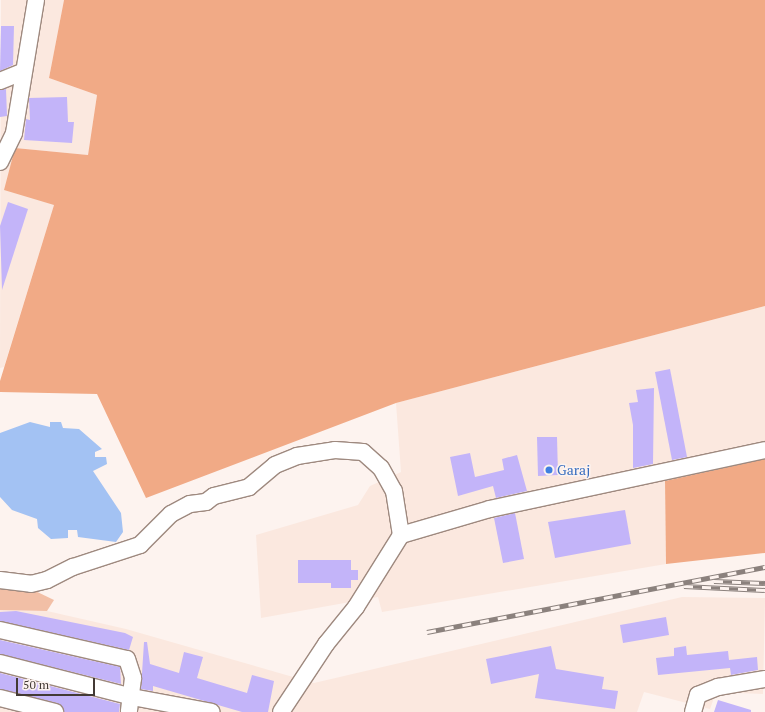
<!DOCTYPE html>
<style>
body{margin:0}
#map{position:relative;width:765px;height:712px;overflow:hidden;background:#fdf3ef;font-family:"PT Serif",serif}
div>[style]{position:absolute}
.built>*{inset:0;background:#fbe8df}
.green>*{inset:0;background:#f2bfa6}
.forest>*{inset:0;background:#f1aa86}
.water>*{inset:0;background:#a3c2f3}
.building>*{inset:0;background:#c3b4f9}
.roads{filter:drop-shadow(1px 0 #9e897f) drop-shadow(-1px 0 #9e897f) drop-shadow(0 1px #9e897f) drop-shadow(0 -1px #9e897f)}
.minor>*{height:16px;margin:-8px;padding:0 8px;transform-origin:8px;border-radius:8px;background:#fff}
.rail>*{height:4.5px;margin-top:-2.25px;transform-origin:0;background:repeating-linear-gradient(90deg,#fdf3ef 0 9px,#8b817d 0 18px);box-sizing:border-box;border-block:1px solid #8b817d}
.dots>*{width:11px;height:11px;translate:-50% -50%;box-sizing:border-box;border:2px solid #fdf3ef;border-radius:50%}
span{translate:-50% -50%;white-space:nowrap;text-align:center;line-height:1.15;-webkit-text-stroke:3px #fdf3ef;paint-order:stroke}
.shop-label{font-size:14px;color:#366cbe}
.left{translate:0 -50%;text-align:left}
.scale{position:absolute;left:16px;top:678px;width:79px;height:18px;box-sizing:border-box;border:2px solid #433a35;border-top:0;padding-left:5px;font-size:12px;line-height:14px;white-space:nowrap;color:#433a35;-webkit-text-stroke:3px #fdf3ef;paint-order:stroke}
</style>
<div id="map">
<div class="built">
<i style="clip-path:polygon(1px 0,64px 0,49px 78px,97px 95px,88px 155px,15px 148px,54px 205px,4px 367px,0 368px)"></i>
<i style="clip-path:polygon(765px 306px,765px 459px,665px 481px,666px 564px,382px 612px,378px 597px,261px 618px,256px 535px,358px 505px,370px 486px,401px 472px,396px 403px)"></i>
<i style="clip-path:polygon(682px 597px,765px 598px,763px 694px,716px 692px,710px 709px,644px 692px,637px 712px,0 712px,0 610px,47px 611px,126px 629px,314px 683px)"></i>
</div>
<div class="green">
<i style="clip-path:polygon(0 584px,29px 588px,54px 600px,47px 611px,0 610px)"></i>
</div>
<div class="forest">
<i style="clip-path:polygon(64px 0,765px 0,765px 306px,396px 403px,146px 498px,97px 394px,0 392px,0 381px,54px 205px,4px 190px,15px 148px,88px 155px,97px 95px,49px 78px)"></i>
<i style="clip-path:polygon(765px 459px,765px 553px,666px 564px,665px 481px)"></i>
</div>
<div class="water">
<i style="clip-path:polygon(30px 422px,50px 427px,50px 422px,61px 422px,63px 428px,79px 429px,102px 449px,95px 452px,95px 457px,106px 457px,107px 464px,93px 471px,121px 513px,123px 532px,116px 542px,78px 537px,77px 530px,68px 530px,68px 538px,51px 539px,38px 528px,37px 519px,12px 510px,0 497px,0 433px)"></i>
</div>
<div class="building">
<i style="clip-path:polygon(1px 26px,14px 26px,13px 65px,0 71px)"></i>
<i style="clip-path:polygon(6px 89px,7px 116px,0 117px,0 90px)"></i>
<i style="clip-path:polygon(67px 97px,68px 122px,74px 122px,72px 143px,24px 140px,26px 119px,30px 120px,29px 98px)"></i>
<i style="clip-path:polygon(8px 202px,28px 209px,2px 290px,0 226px)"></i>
<i style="clip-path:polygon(670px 369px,687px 457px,672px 460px,655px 372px)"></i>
<i style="clip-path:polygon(654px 388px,653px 464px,633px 468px,633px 425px,629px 403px,638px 402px,636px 390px)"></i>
<i style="clip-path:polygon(537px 437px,557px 437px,558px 475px,538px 476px)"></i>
<i style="clip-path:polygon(470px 453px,475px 477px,504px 470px,502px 459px,517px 455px,527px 491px,496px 498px,493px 486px,458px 496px,450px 457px)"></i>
<i style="clip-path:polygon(625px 510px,631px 544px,555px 558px,548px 522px)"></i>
<i style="clip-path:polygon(515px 513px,524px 559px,503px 563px,494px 518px)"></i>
<i style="clip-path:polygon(298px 560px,351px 560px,351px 570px,358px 570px,358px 580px,351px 580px,351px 588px,331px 588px,331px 583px,298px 583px)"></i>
<i style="clip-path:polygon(16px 611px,125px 633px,133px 637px,129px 650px,0 621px,0 612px)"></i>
<i style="clip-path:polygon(666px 617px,669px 635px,623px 643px,620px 625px)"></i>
<i style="clip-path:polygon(0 640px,120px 667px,121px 684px,0 654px)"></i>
<i style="clip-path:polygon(144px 642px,147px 642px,150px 664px,179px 673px,184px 652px,203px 657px,197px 678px,247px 693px,252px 675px,274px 681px,268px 712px,242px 712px,153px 686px,153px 691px,141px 689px)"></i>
<i style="clip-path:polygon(551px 646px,556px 669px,604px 677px,602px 689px,618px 691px,615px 709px,535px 698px,539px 674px,491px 684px,486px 659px)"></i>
<i style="clip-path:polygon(686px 646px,687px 655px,728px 651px,729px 660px,757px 657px,758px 670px,731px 675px,730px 668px,658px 675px,656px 658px,674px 656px,674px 648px)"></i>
<i style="clip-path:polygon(0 673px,120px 704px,119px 712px,64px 712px,57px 703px,0 689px)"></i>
<i style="clip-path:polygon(718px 700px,751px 710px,751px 712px,714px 712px)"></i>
</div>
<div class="roads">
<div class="minor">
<i style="left:0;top:81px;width:24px;rotate:-22deg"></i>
<i style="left:0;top:162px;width:32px;rotate:-64deg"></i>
<i style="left:14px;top:133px;width:135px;rotate:-80.6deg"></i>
<i style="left:0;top:580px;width:31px;rotate:7deg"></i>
<i style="left:31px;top:584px;width:16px;rotate:-14deg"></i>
<i style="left:47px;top:580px;width:29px;rotate:-27deg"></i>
<i style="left:73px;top:567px;width:71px;rotate:-18.2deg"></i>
<i style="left:140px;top:545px;width:44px;rotate:-45deg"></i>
<i style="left:171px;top:514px;width:21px;rotate:-28deg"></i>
<i style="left:190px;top:504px;width:16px;rotate:-7deg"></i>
<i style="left:206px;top:502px;width:10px;rotate:-37deg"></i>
<i style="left:214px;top:496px;width:36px;rotate:-14deg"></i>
<i style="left:249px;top:487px;width:34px;rotate:-40deg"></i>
<i style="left:275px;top:465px;width:24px;rotate:-22deg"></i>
<i style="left:297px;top:456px;width:38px;rotate:-9deg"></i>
<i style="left:335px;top:450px;width:28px;rotate:4deg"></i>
<i style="left:363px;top:452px;width:24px;rotate:42deg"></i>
<i style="left:381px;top:468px;width:26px;rotate:61deg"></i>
<i style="left:394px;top:491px;width:45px;rotate:81deg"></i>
<i style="left:0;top:630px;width:130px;rotate:12.9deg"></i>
<i style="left:127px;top:659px;width:20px;rotate:72deg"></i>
<i style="left:133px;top:678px;width:34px;rotate:97deg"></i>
<i style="left:0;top:663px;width:136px;rotate:14.4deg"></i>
<i style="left:132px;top:697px;width:81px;rotate:10.6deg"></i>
<i style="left:0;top:698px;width:57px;rotate:14.3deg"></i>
<i style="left:281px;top:712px;width:82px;rotate:-56.5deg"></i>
<i style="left:326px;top:644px;width:48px;rotate:-51deg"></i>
<i style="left:356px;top:607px;width:85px;rotate:-58deg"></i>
<i style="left:401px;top:535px;width:93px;rotate:-16.3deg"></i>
<i style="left:490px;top:509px;width:281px;rotate:-12.1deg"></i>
<i style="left:693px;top:712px;width:18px;rotate:-74deg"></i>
<i style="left:698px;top:695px;width:22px;rotate:-22deg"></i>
<i style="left:718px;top:687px;width:48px;rotate:-9.7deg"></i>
</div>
</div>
<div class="rail">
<i style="left:714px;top:581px;width:51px;rotate:2.2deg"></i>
<i style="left:684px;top:586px;width:81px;rotate:2.8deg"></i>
<i style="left:427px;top:632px;width:344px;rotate:-10.9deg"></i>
</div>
<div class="dots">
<i style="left:549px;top:470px;background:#3f7fe0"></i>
</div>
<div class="shop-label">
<span class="left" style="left:557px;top:470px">Garaj</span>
</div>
<div class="scale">50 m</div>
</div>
